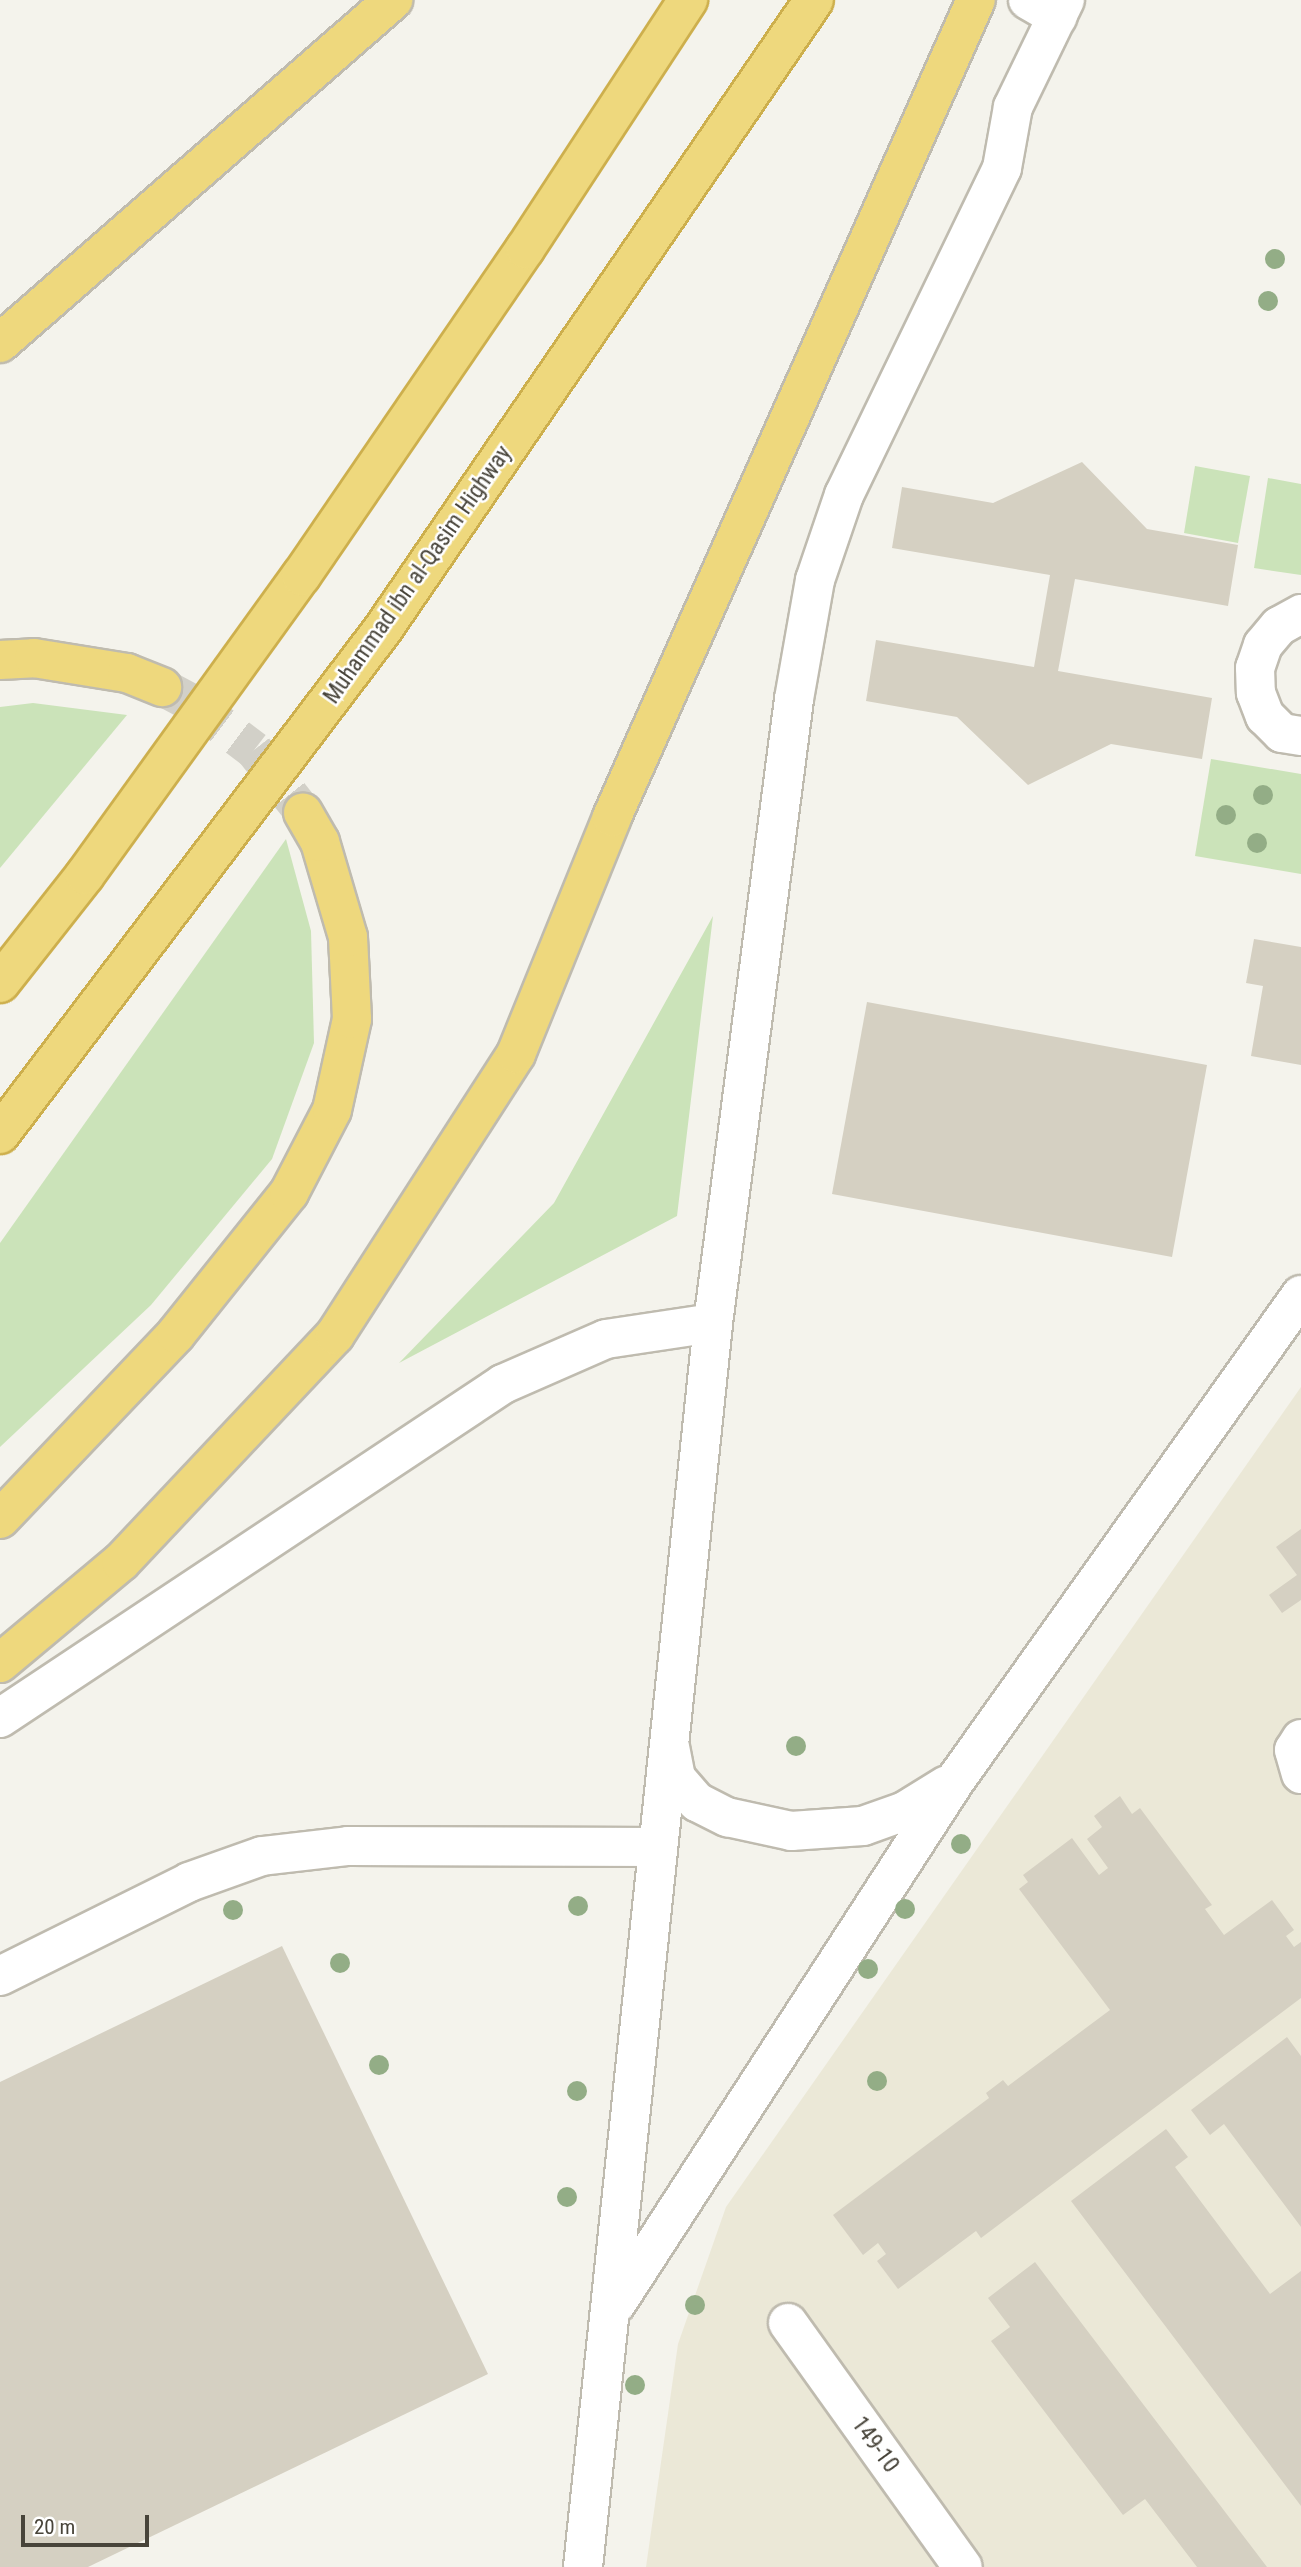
<!DOCTYPE html>
<style>
body{margin:0}
#map{position:relative;width:1301px;height:2567px;overflow:hidden;background:#f4f3ec;font-family:"Roboto Condensed",sans-serif}
div>[style]{position:absolute}
.education>*{inset:0;background:#ebe8d7}
.green>*{inset:0;background:#cbe3b9}
.building>*{inset:0;background:#d5d0c2}
.highway-tunnel>*{height:38px;margin-top:-19px;transform-origin:0;background:repeating-linear-gradient(90deg,#d2d0c8 0 38px,transparent 0 57px)}
.roads{filter:drop-shadow(2px 0 #bfbbaf) drop-shadow(-2px 0 #bfbbaf) drop-shadow(0 2px #bfbbaf) drop-shadow(0 -2px #bfbbaf)}
.minor>*{height:38px;margin:-19px;padding:0 19px;transform-origin:19px;border-radius:19px;background:#fff}
.highway>*{height:38px;margin:-19px;padding:0 19px;transform-origin:19px;border-radius:19px;background:#eed87d}
.bridges{filter:drop-shadow(2px 0 #cdaf4d) drop-shadow(-2px 0 #cdaf4d) drop-shadow(0 2px #cdaf4d) drop-shadow(0 -2px #cdaf4d)}
.highway-bridge>*{height:38px;margin:-19px;padding:0 19px;transform-origin:19px;border-radius:19px;background:#eed87d}
.trees>*{width:20px;height:20px;margin:-10px;border-radius:50%;background:#93ad86}
span{translate:-50% -50%;white-space:nowrap;text-align:center;line-height:1.15;-webkit-text-stroke:5px #fff;paint-order:stroke}
.street-label{font-size:23px;color:#48443a}
.scale{position:absolute;left:21px;top:2515px;width:128px;height:32px;box-sizing:border-box;border:4px solid #48443a;border-top:0;padding-left:9px;font-size:21px;line-height:24px;white-space:nowrap;color:#48443a;-webkit-text-stroke:5px #fff;paint-order:stroke}
</style>
<div id="map">
<div class="education">
<i style="clip-path:polygon(1301px 1387px,1301px 2567px,646px 2567px,678px 2344px,726px 2207px)"></i>
</div>
<div class="green">
<i style="clip-path:polygon(1195px 466px,1250px 476px,1238px 543px,1184px 533px)"></i>
<i style="clip-path:polygon(1268px 478px,1301px 484px,1301px 575px,1254px 568px)"></i>
<i style="clip-path:polygon(33px 703px,127px 715px,0 868px,0 707px)"></i>
<i style="clip-path:polygon(1211px 759px,1301px 774px,1301px 874px,1195px 856px)"></i>
<i style="clip-path:polygon(286px 839px,311px 931px,314px 1043px,272px 1159px,151px 1305px,0 1447px,0 1243px)"></i>
<i style="clip-path:polygon(713px 916px,677px 1216px,399px 1363px,554px 1203px)"></i>
</div>
<div class="building">
<i style="clip-path:polygon(1082px 462px,1147px 529px,1238px 545px,1228px 606px,1075px 579px,1058px 671px,1212px 698px,1202px 759px,1111px 744px,1028px 785px,957px 717px,866px 701px,876px 640px,1034px 667px,1050px 575px,892px 548px,902px 487px,993px 503px)"></i>
<i style="clip-path:polygon(1254px 939px,1301px 947px,1301px 1065px,1251px 1056px,1263px 986px,1246px 983px)"></i>
<i style="clip-path:polygon(867px 1002px,1207px 1065px,1172px 1257px,832px 1194px)"></i>
<i style="clip-path:polygon(1301px 1529px,1301px 1600px,1282px 1613px,1269px 1595px,1297px 1575px,1276px 1547px)"></i>
<i style="clip-path:polygon(1120px 1796px,1132px 1814px,1140px 1808px,1212px 1905px,1205px 1909px,1224px 1935px,1272px 1900px,1294px 1930px,1286px 1936px,1294px 1947px,1301px 1942px,1301px 1998px,981px 2238px,976px 2231px,898px 2289px,877px 2261px,886px 2254px,878px 2243px,863px 2255px,833px 2215px,989px 2098px,986px 2093px,1003px 2080px,1008px 2086px,1110px 2010px,1019px 1889px,1028px 1882px,1023px 1875px,1072px 1838px,1099px 1875px,1108px 1868px,1087px 1839px,1102px 1827px,1094px 1816px)"></i>
<i style="clip-path:polygon(282px 1946px,488px 2374px,88px 2567px,0 2567px,0 2082px)"></i>
<i style="clip-path:polygon(1287px 2037px,1301px 2056px,1301px 2227px,1224px 2124px,1210px 2135px,1191px 2110px)"></i>
<i style="clip-path:polygon(1166px 2129px,1188px 2157px,1175px 2167px,1270px 2294px,1301px 2271px,1301px 2506px,1071px 2201px)"></i>
<i style="clip-path:polygon(1035px 2262px,1267px 2567px,1197px 2567px,1145px 2499px,1123px 2515px,991px 2341px,1010px 2327px,988px 2298px)"></i>
</div>
<div class="highway-tunnel">
<i style="left:162px;top:687px;width:34px;rotate:28deg"></i>
<i style="left:192px;top:703px;width:78px;rotate:37.2deg"></i>
<i style="left:254px;top:750px;width:79px;rotate:51.7deg"></i>
</div>
<div class="roads">
<div class="minor">
<i style="left:1028px;top:0;width:34px;rotate:30deg"></i>
<i style="left:1301px;top:614px;width:25px;rotate:151deg"></i>
<i style="left:1279px;top:626px;width:25px;rotate:130deg"></i>
<i style="left:1263px;top:645px;width:24px;rotate:109deg"></i>
<i style="left:1255px;top:668px;width:25px;rotate:88deg"></i>
<i style="left:1256px;top:693px;width:25px;rotate:69deg"></i>
<i style="left:1265px;top:716px;width:24px;rotate:45deg"></i>
<i style="left:1282px;top:733px;width:19px;rotate:9deg"></i>
<i style="left:0;top:1718px;width:604px;rotate:-33.58deg"></i>
<i style="left:503px;top:1384px;width:112px;rotate:-23.6deg"></i>
<i style="left:606px;top:1339px;width:108px;rotate:-8.5deg"></i>
<i style="left:1301px;top:1739px;width:13px;rotate:122deg"></i>
<i style="left:1294px;top:1750px;width:25px;rotate:74deg"></i>
<i style="left:670px;top:1747px;width:32px;rotate:79deg"></i>
<i style="left:676px;top:1778px;width:32px;rotate:49deg"></i>
<i style="left:697px;top:1802px;width:34px;rotate:27deg"></i>
<i style="left:727px;top:1817px;width:66px;rotate:12.3deg"></i>
<i style="left:791px;top:1831px;width:72px;rotate:-4deg"></i>
<i style="left:863px;top:1826px;width:45px;rotate:-19.7deg"></i>
<i style="left:905px;top:1811px;width:49px;rotate:-31.8deg"></i>
<i style="left:0;top:1976px;width:211px;rotate:-26.4deg"></i>
<i style="left:189px;top:1882px;width:77px;rotate:-19.6deg"></i>
<i style="left:262px;top:1856px;width:87px;rotate:-6.6deg"></i>
<i style="left:348px;top:1846px;width:310px;rotate:0.2deg"></i>
<i style="left:616px;top:2304px;width:627px;rotate:-57.05deg"></i>
<i style="left:957px;top:1778px;width:593px;rotate:-54.54deg"></i>
<i style="left:788px;top:2323px;width:300px;rotate:54.4deg"></i>
<i style="left:583px;top:2567px;width:1251px;rotate:-84.03deg"></i>
<i style="left:713px;top:1323px;width:629px;rotate:-82.6deg"></i>
<i style="left:794px;top:699px;width:121px;rotate:-80deg"></i>
<i style="left:815px;top:580px;width:90px;rotate:-71.2deg"></i>
<i style="left:844px;top:495px;width:363px;rotate:-64.2deg"></i>
<i style="left:1002px;top:168px;width:62px;rotate:-79.8deg"></i>
<i style="left:1013px;top:107px;width:119px;rotate:-64.1deg"></i>
</div>
<div class="highway">
<i style="left:0;top:343px;width:522px;rotate:-41.11deg"></i>
<i style="left:0;top:660px;width:34px;rotate:-3deg"></i>
<i style="left:34px;top:658px;width:94px;rotate:9.2deg"></i>
<i style="left:127px;top:673px;width:38px;rotate:22deg"></i>
<i style="left:0;top:1519px;width:255px;rotate:-46.4deg"></i>
<i style="left:176px;top:1334px;width:181px;rotate:-51.3deg"></i>
<i style="left:289px;top:1193px;width:93px;rotate:-62.6deg"></i>
<i style="left:332px;top:1110px;width:93px;rotate:-77.6deg"></i>
<i style="left:352px;top:1019px;width:82px;rotate:-92.8deg"></i>
<i style="left:348px;top:937px;width:99px;rotate:-106.4deg"></i>
<i style="left:320px;top:842px;width:34px;rotate:-120deg"></i>
<i style="left:0;top:1663px;width:158px;rotate:-39.9deg"></i>
<i style="left:121px;top:1562px;width:312px;rotate:-46.7deg"></i>
<i style="left:335px;top:1335px;width:334px;rotate:-57.2deg"></i>
<i style="left:516px;top:1054px;width:256px;rotate:-67.9deg"></i>
<i style="left:612px;top:817px;width:894px;rotate:-65.99deg"></i>
</div>
</div>
<div class="bridges">
<div class="highway-bridge">
<i style="left:0;top:983px;width:137px;rotate:-51.8deg"></i>
<i style="left:85px;top:875px;width:369px;rotate:-54.2deg"></i>
<i style="left:301px;top:576px;width:396px;rotate:-55.6deg"></i>
<i style="left:525px;top:249px;width:298px;rotate:-56.8deg"></i>
<i style="left:0;top:1134px;width:634px;rotate:-52.82deg"></i>
<i style="left:383px;top:629px;width:762px;rotate:-55.58deg"></i>
</div>
</div>
<div class="trees">
<i style="left:1275px;top:259px"></i>
<i style="left:1268px;top:301px"></i>
<i style="left:1263px;top:795px"></i>
<i style="left:1226px;top:815px"></i>
<i style="left:1257px;top:843px"></i>
<i style="left:796px;top:1746px"></i>
<i style="left:961px;top:1844px"></i>
<i style="left:578px;top:1906px"></i>
<i style="left:905px;top:1909px"></i>
<i style="left:233px;top:1910px"></i>
<i style="left:340px;top:1963px"></i>
<i style="left:868px;top:1969px"></i>
<i style="left:379px;top:2065px"></i>
<i style="left:877px;top:2081px"></i>
<i style="left:577px;top:2091px"></i>
<i style="left:567px;top:2197px"></i>
<i style="left:695px;top:2305px"></i>
<i style="left:635px;top:2385px"></i>
</div>
<div class="street-label">
<span style="left:418px;top:575px;rotate:-55deg">Muhammad ibn al-Qasim Highway</span>
<span style="left:875px;top:2445px;rotate:54deg">149-10</span>
</div>
<div class="scale">20 m</div>
</div>
